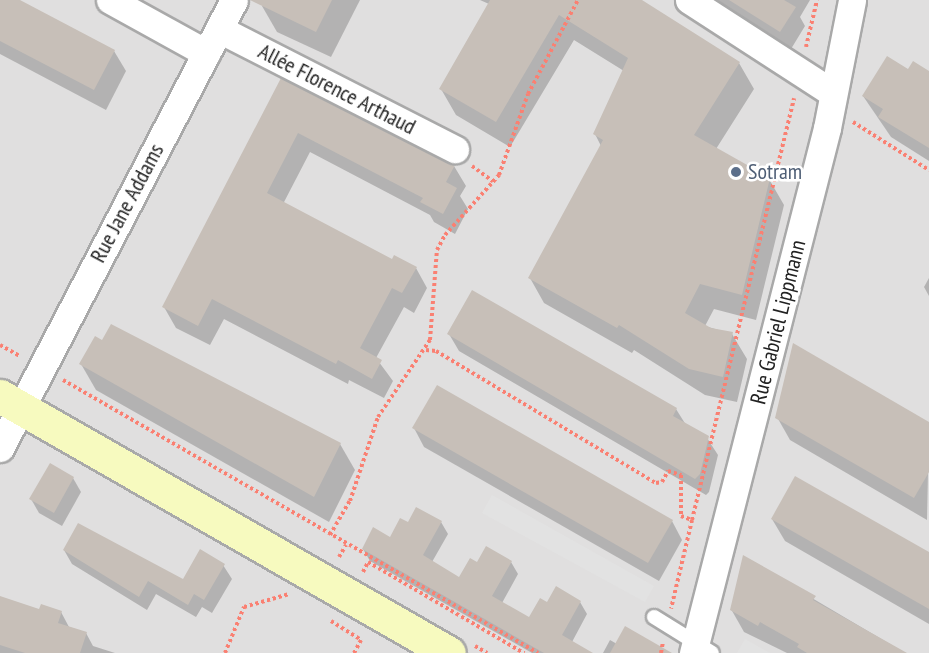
<!DOCTYPE html>
<meta charset="utf-8">
<style>
body{margin:0}
#map{position:relative;width:929px;height:653px;overflow:hidden;background:#f2efe9;font-family:"PT Sans Narrow",sans-serif}
div>[style]{position:absolute}
.residential>*{inset:0;background:#e0dfdf}
.parking>*{inset:0;background:#e2e2e2}
.shadow>*{inset:0;background:#0003}
.building>*{inset:0;background:#c7bfb8}
.path>*{height:4px;margin-top:-2px;transform-origin:0;background:repeating-linear-gradient(90deg,#fa8072 0 3px,transparent 0 6px)}
.roads{filter:drop-shadow(2px 0 #a9a9a9) drop-shadow(-2px 0 #a9a9a9) drop-shadow(0 2px #a9a9a9) drop-shadow(0 -2px #a9a9a9)}
.lane>*{height:14px;margin:-7px;padding:0 7px;transform-origin:7px;border-radius:7px;background:#fff}
.street>*{height:27px;margin:-13.5px;padding:0 13.5px;transform-origin:13.5px;border-radius:13.5px;background:#fff}
.secondary>*{height:33px;margin:-16.5px;padding:0 16.5px;transform-origin:16.5px;border-radius:16.5px;background:#f7fabf}
.dots>*{width:16px;height:16px;translate:-50% -50%;box-sizing:border-box;border:3px solid #fff;border-radius:50%}
span{translate:-50% -50%;white-space:nowrap;text-align:center;line-height:1.15;-webkit-text-stroke:5px #fff;paint-order:stroke}
.street-label{font-size:22px;color:#222}
.service-label{font-size:22px;color:#4e5e75}
.left{translate:0 -50%;text-align:left}
</style>
<div id="map">
<div class="residential">
<i style="clip-path:polygon(0 0,929px 0,929px 653px,0 653px)"></i>
</div>
<div class="parking">
<i style="clip-path:polygon(492px 495px,654px 586px,645px 602px,482px 513px)"></i>
<i style="clip-path:polygon(745px 639px,770px 653px,737px 653px)"></i>
</div>
<div class="shadow">
<i style="clip-path:polygon(0 0,17px 0,114px 51px,126px 71px,106px 110px,0 54px)"></i>
<i style="clip-path:polygon(266px 0,360px 0,331px 57px,277px 32px,262px 6px)"></i>
<i style="clip-path:polygon(480px 0,639px 0,739px 63px,754px 89px,716px 149px,769px 179px,784px 205px,756px 320px,714px 309px,705px 326px,732px 334px,747px 359px,737px 402px,705px 395px,634px 350px,632px 353px,544px 303px,530px 278px,601px 146px,595px 134px,624px 71px,574px 40px,510px 147px,456px 115px,441px 89px,489px 4px)"></i>
<i style="clip-path:polygon(712px 0,810px 0,800px 17px,805px 26px,791px 49px)"></i>
<i style="clip-path:polygon(908px 71px,929px 73px,929px 161px,891px 137px,863px 96px)"></i>
<i style="clip-path:polygon(282px 80px,454px 166px,466px 186px,460px 196px,468px 209px,455px 234px,434px 222px,430px 215px,310px 152px,283px 204px,392px 261px,416px 268px,427px 288px,414px 313px,404px 307px,376px 358px,393px 381px,384px 398px,349px 380px,348px 384px,224px 319px,210px 345px,176px 328px,164px 307px)"></i>
<i style="clip-path:polygon(929px 278px,929px 296px,924px 287px)"></i>
<i style="clip-path:polygon(449px 334px,676px 409px,686px 425px,707px 438px,718px 455px,709px 492px,706px 495px,459px 351px)"></i>
<i style="clip-path:polygon(81px 364px,340px 444px,355px 470px,329px 522px,96px 390px)"></i>
<i style="clip-path:polygon(777px 417px,929px 424px,927px 520px,790px 440px)"></i>
<i style="clip-path:polygon(414px 428px,672px 521px,682px 540px,659px 581px,424px 447px)"></i>
<i style="clip-path:polygon(73px 478px,81px 492px,62px 526px,39px 513px,31px 499px)"></i>
<i style="clip-path:polygon(772px 519px,929px 554px,929px 624px,785px 541px)"></i>
<i style="clip-path:polygon(441px 522px,448px 534px,432px 562px,460px 579px,477px 564px,511px 562px,518px 574px,502px 603px,530px 619px,547px 604px,580px 602px,587px 614px,572px 642px,590px 653px,532px 653px,370px 561px,363px 549px,391px 539px,408px 524px)"></i>
<i style="clip-path:polygon(64px 550px,184px 581px,223px 565px,232px 579px,212px 613px,202px 607px,196px 617px,156px 594px,147px 610px,72px 564px)"></i>
<i style="clip-path:polygon(744px 558px,905px 653px,787px 653px,744px 632px,731px 609px)"></i>
<i style="clip-path:polygon(0 598px,40px 611px,61px 612px,69px 627px,86px 633px,93px 646px,115px 653px,0 653px)"></i>
<i style="clip-path:polygon(610px 640px,617px 644px,656px 653px,603px 653px)"></i>
</div>
<div class="building">
<i style="clip-path:polygon(0 0,20px 0,115px 50px,94px 90px,0 41px)"></i>
<i style="clip-path:polygon(250px 0,332px 0,316px 32px)"></i>
<i style="clip-path:polygon(490px 0,642px 0,740px 62px,694px 135px,770px 178px,742px 295px,700px 284px,685px 313px,711px 328px,733px 332px,723px 377px,689px 369px,619px 325px,617px 328px,528px 278px,603px 140px,593px 134px,628px 58px,559px 15px,496px 122px,439px 89px)"></i>
<i style="clip-path:polygon(729px 0,784px 0,796px 7px,780px 32px)"></i>
<i style="clip-path:polygon(887px 56px,908px 69px,913px 61px,929px 71px,929px 148px,878px 117px,883px 109px,862px 96px)"></i>
<i style="clip-path:polygon(281px 78px,455px 165px,446px 182px,457px 188px,443px 214px,420px 202px,423px 198px,298px 133px,267px 193px,392px 259px,394px 255px,417px 267px,402px 293px,392px 288px,360px 348px,382px 360px,372px 379px,338px 360px,336px 364px,212px 299px,198px 326px,162px 307px)"></i>
<i style="clip-path:polygon(472px 290px,677px 408px,673px 416px,709px 436px,700px 474px,695px 479px,447px 334px)"></i>
<i style="clip-path:polygon(111px 324px,341px 443px,314px 497px,79px 364px,95px 336px,102px 340px)"></i>
<i style="clip-path:polygon(793px 343px,929px 422px,929px 472px,914px 498px,775px 418px)"></i>
<i style="clip-path:polygon(437px 385px,673px 520px,648px 563px,412px 428px)"></i>
<i style="clip-path:polygon(50px 463px,74px 477px,54px 513px,29px 499px)"></i>
<i style="clip-path:polygon(795px 476px,929px 552px,929px 609px,771px 519px)"></i>
<i style="clip-path:polygon(416px 507px,442px 521px,423px 555px,459px 577px,470px 558px,477px 562px,486px 546px,512px 561px,492px 596px,529px 617px,540px 598px,547px 602px,556px 586px,581px 601px,562px 635px,593px 653px,544px 653px,362px 549px,373px 527px,390px 537px,400px 518px,408px 522px)"></i>
<i style="clip-path:polygon(78px 523px,183px 579px,200px 549px,225px 564px,204px 600px,194px 594px,188px 605px,148px 581px,139px 597px,63px 550px)"></i>
<i style="clip-path:polygon(743px 555px,816px 596px,813px 600px,907px 653px,807px 653px,797px 647px,799px 644px,760px 622px,758px 626px,730px 610px)"></i>
<i style="clip-path:polygon(0 596px,39px 609px,41px 604px,62px 611px,58px 623px,87px 632px,80px 653px,25px 653px,0 645px)"></i>
<i style="clip-path:polygon(625px 626px,672px 653px,610px 653px)"></i>
</div>
<div class="path">
<i style="left:806px;top:47px;width:48px;rotate:-76.8deg"></i>
<i style="left:853px;top:122px;width:90px;rotate:32.3deg"></i>
<i style="left:472px;top:166px;width:26px;rotate:36deg"></i>
<i style="left:0;top:345px;width:23px;rotate:29deg"></i>
<i style="left:426px;top:350px;width:10px;rotate:6deg"></i>
<i style="left:436px;top:351px;width:257px;rotate:31deg"></i>
<i style="left:656px;top:483px;width:6px;rotate:-9deg"></i>
<i style="left:662px;top:482px;width:13px;rotate:-61deg"></i>
<i style="left:668px;top:471px;width:14px;rotate:17deg"></i>
<i style="left:681px;top:475px;width:41px;rotate:90deg"></i>
<i style="left:681px;top:516px;width:12px;rotate:20deg"></i>
<i style="left:692px;top:520px;width:91px;rotate:103.3deg"></i>
<i style="left:63px;top:380px;width:548px;rotate:29.89deg"></i>
<i style="left:692px;top:520px;width:434px;rotate:-76.4deg"></i>
<i style="left:330px;top:535px;width:39px;rotate:-60deg"></i>
<i style="left:350px;top:501px;width:89px;rotate:-71.6deg"></i>
<i style="left:378px;top:417px;width:93px;rotate:-56deg"></i>
<i style="left:430px;top:340px;width:90px;rotate:-85.6deg"></i>
<i style="left:437px;top:250px;width:17px;rotate:-62deg"></i>
<i style="left:445px;top:235px;width:81px;rotate:-48deg"></i>
<i style="left:499px;top:175px;width:86px;rotate:-70.3deg"></i>
<i style="left:528px;top:94px;width:106px;rotate:-62deg"></i>
<i style="left:339px;top:557px;width:14px;rotate:-60deg"></i>
<i style="left:363px;top:572px;width:11px;rotate:-63deg"></i>
<i style="left:368px;top:562px;width:181px;rotate:30.3deg"></i>
<i style="left:331px;top:621px;width:36px;rotate:32deg"></i>
<i style="left:361px;top:640px;width:15px;rotate:118deg"></i>
<i style="left:475px;top:646px;width:14px;rotate:30deg"></i>
<i style="left:225px;top:653px;width:50px;rotate:-67.6deg"></i>
<i style="left:244px;top:607px;width:47px;rotate:-16.1deg"></i>
<i style="left:661px;top:653px;width:11px;rotate:-80deg"></i>
</div>
<div class="roads">
<div class="lane">
<i style="left:654px;top:617px;width:68px;rotate:31.8deg"></i>
</div>
<div class="street">
<i style="left:110px;top:0;width:110px;rotate:28.9deg"></i>
<i style="left:689px;top:0;width:171px;rotate:32.9deg"></i>
<i style="left:219px;top:29px;width:265px;rotate:27deg"></i>
<i style="left:0;top:448px;width:505px;rotate:-62.42deg"></i>
<i style="left:693px;top:653px;width:542px;rotate:-75.68deg"></i>
<i style="left:827px;top:128px;width:130px;rotate:-78.9deg"></i>
</div>
<div class="secondary">
<i style="left:0;top:396px;width:517px;rotate:29.79deg"></i>
</div>
</div>
<div class="dots">
<i style="left:736px;top:172px;background:#5c6f8a"></i>
</div>
<div class="street-label">
<span style="left:337px;top:89px;rotate:27deg">Allée Florence Arthaud</span>
<span style="left:127px;top:203px;rotate:-62deg">Rue Jane Addams</span>
<span style="left:778px;top:322px;rotate:-76deg">Rue Gabriel Lippmann</span>
</div>
<div class="service-label">
<span class="left" style="left:748px;top:172px">Sotram</span>
</div>
</div>
